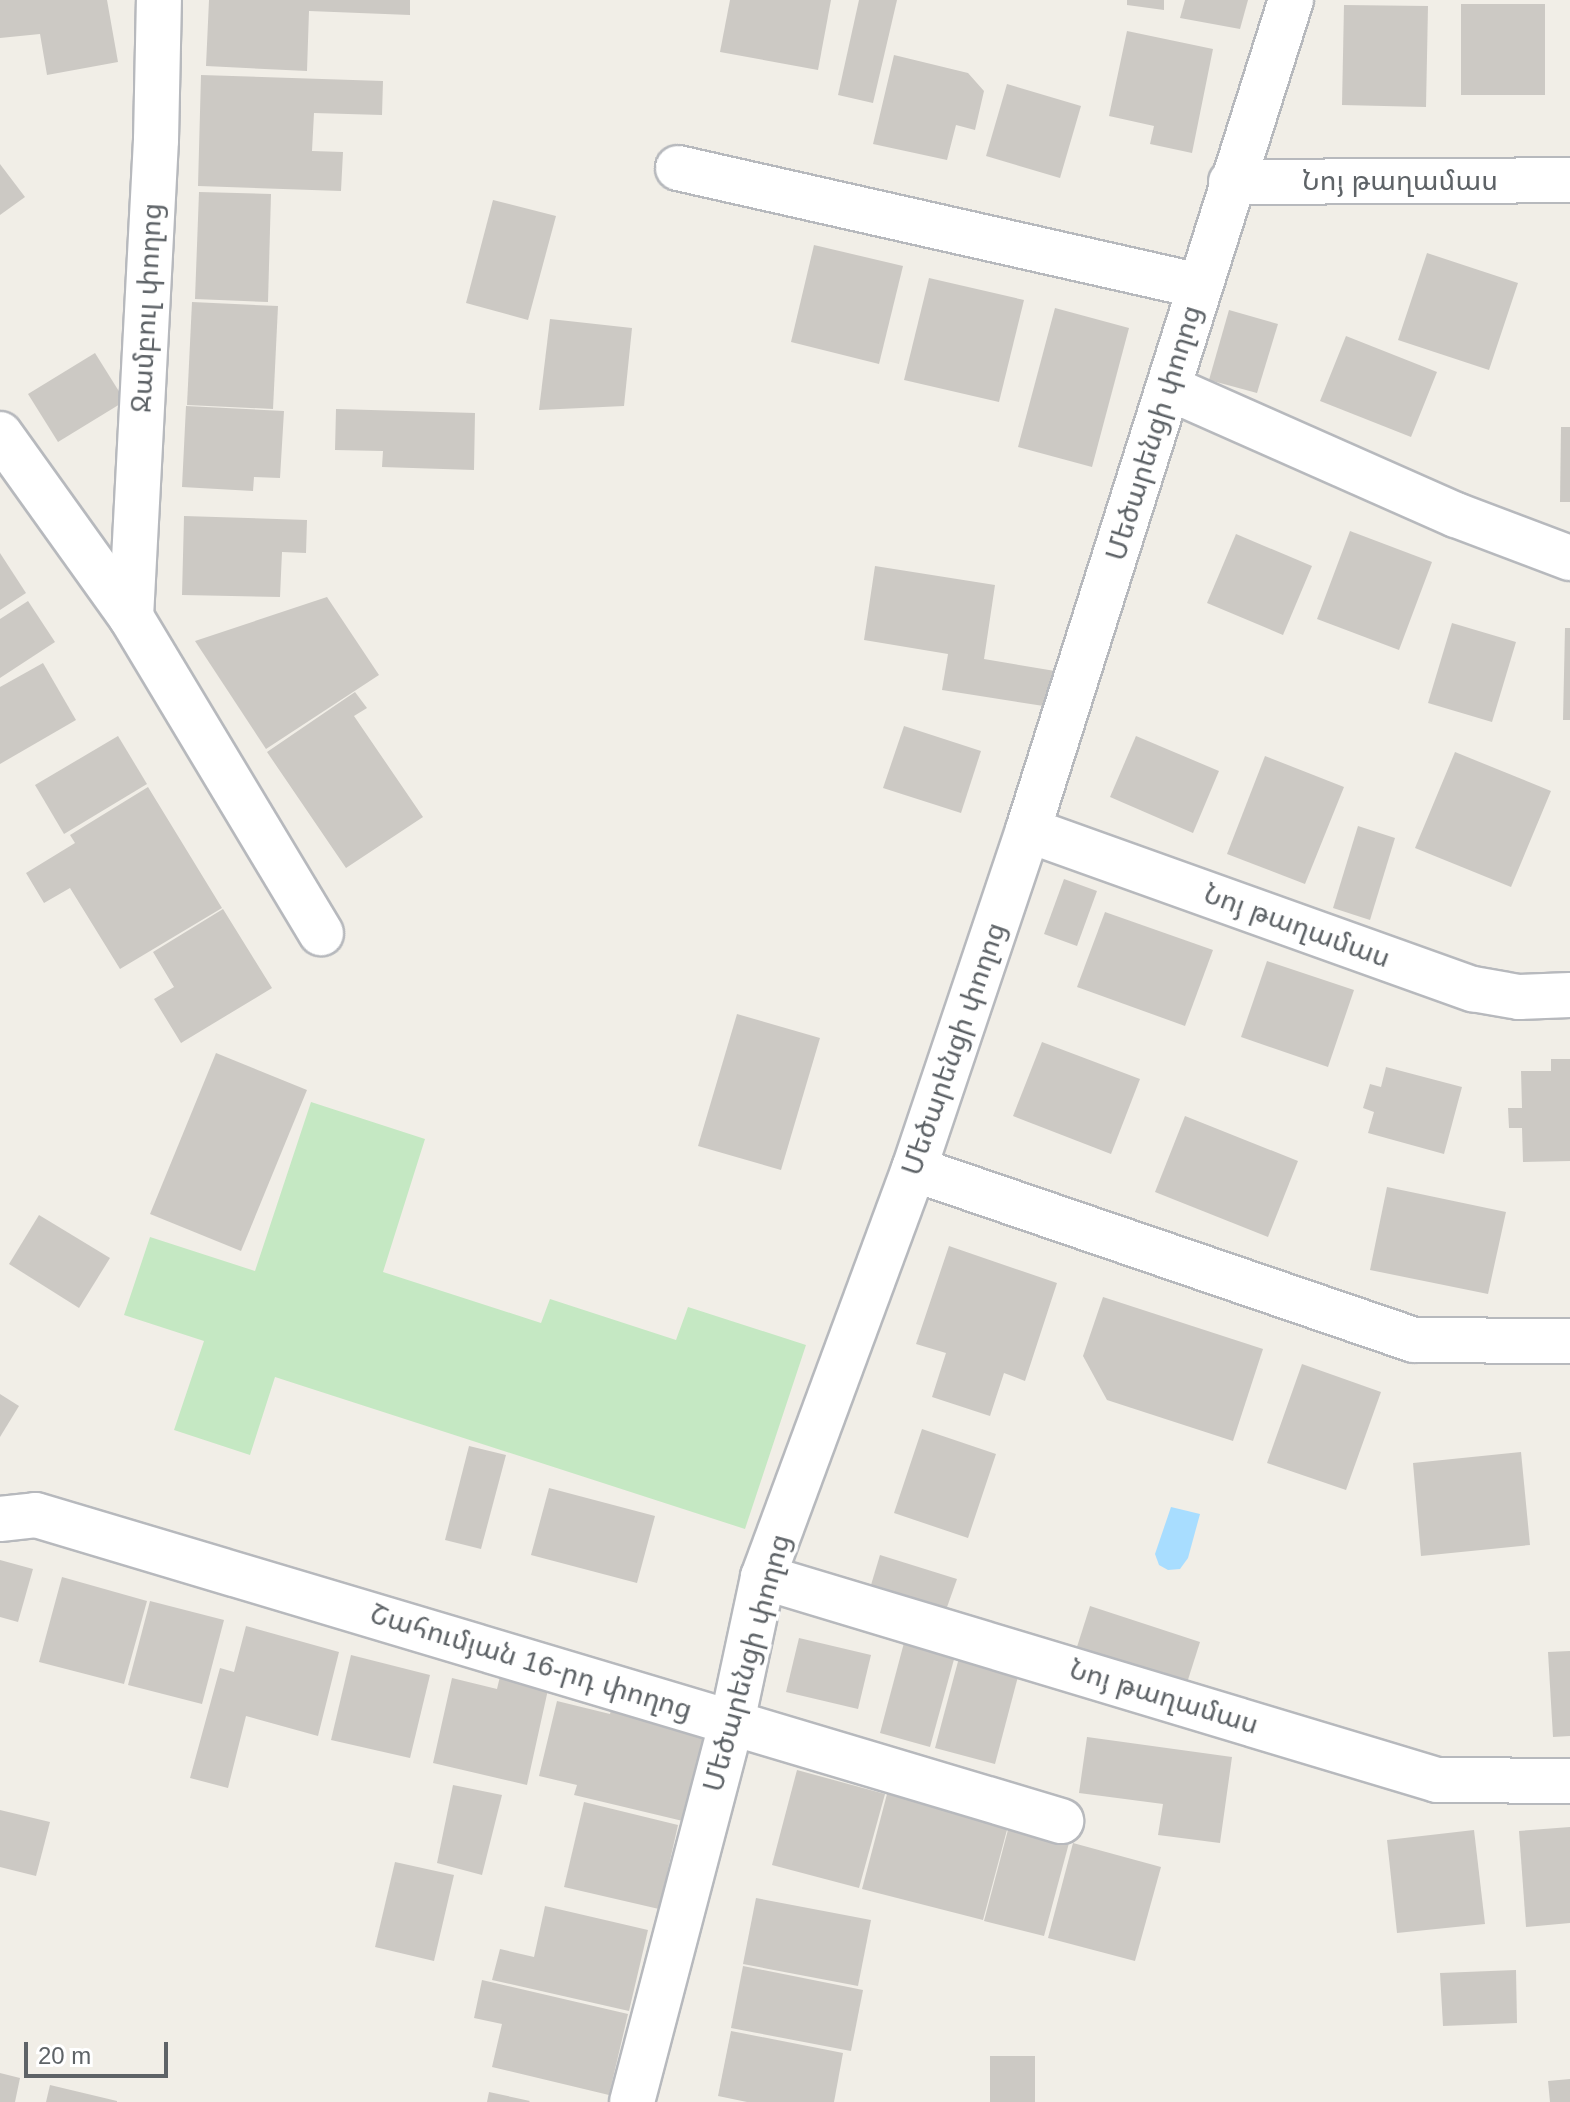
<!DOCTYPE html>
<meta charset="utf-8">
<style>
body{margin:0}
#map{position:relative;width:1570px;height:2102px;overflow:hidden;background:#f1eee7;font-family:Helvetica,"Noto Sans Armenian",sans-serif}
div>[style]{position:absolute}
.green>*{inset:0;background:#c5e8c3}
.water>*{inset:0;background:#a8ddff}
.building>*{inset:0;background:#ccc9c4}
.roads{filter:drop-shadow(2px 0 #b7b9bd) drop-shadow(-2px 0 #b7b9bd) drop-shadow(0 2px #b7b9bd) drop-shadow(0 -2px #b7b9bd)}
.minor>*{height:44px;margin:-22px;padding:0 22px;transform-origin:22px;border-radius:22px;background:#fff}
span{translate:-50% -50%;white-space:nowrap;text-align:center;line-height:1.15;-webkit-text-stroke:7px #fff;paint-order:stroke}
.street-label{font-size:28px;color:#5e6367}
.scale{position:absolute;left:24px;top:2042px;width:144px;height:36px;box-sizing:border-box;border:4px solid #5e6367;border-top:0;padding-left:10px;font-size:24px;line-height:28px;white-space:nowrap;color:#5e6367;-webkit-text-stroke:6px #fff;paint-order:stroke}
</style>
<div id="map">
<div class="green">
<i style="clip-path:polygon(311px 1102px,425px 1139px,383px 1272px,541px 1323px,550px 1299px,676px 1340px,688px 1307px,806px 1345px,745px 1529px,275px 1377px,250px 1455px,174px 1430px,204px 1341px,124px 1315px,150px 1237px,255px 1271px)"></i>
</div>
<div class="water">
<i style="clip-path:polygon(1171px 1507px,1200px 1514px,1188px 1558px,1180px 1569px,1168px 1570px,1159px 1565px,1155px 1554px)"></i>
</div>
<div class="building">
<i style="clip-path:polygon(0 0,107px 0,118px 62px,47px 75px,40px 34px,0 38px)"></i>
<i style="clip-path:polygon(209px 0,410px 0,410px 15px,309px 11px,307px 71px,206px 66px)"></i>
<i style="clip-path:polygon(730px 0,831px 0,818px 70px,720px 52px)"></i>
<i style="clip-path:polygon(859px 0,897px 0,873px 103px,838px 95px)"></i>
<i style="clip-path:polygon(1127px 0,1164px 0,1164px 10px,1127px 5px)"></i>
<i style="clip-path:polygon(1185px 0,1248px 0,1240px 29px,1180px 18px)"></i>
<i style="clip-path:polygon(1461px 4px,1545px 4px,1545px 95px,1461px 95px)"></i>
<i style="clip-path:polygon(1344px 5px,1428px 6px,1426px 107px,1342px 105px)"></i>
<i style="clip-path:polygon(1127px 31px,1213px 49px,1192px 153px,1150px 144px,1154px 126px,1109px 116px)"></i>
<i style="clip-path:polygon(894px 55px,968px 73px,984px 91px,975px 130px,956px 125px,947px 160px,873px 144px)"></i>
<i style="clip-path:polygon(201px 75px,383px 81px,382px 115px,314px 113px,312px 151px,343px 152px,341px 191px,198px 186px)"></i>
<i style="clip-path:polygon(1007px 84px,1081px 106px,1060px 178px,986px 156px)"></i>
<i style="clip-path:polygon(0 164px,25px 197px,0 215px)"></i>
<i style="clip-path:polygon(199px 192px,271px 194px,268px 302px,195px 299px)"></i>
<i style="clip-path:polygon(493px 200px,556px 216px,528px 320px,466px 303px)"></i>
<i style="clip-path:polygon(814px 245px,903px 266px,879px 364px,791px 342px)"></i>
<i style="clip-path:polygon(1427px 253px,1518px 283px,1489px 370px,1398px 340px)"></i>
<i style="clip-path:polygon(929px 278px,1024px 300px,999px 402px,904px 380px)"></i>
<i style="clip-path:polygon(192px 302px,278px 306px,273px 409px,187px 405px)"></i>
<i style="clip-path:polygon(1055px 308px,1129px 328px,1092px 467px,1018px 447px)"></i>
<i style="clip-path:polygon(1229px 310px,1278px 324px,1257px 393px,1209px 380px)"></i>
<i style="clip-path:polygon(550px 319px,632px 328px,624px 406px,539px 410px)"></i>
<i style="clip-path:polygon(1346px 336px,1437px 372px,1411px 437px,1320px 401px)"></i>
<i style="clip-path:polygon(95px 353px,125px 401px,58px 442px,28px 394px)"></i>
<i style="clip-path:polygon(186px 406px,284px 411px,280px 478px,254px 477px,253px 491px,182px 487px)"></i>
<i style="clip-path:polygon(336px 409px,475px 413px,474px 470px,382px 467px,383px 451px,335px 450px)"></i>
<i style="clip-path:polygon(1561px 427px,1570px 427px,1570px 502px,1560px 502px)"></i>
<i style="clip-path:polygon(184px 516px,307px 520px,306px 553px,282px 552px,280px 597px,182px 595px)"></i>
<i style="clip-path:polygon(1350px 531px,1432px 562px,1399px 650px,1317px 619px)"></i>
<i style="clip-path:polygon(1236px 534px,1312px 566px,1283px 635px,1207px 603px)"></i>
<i style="clip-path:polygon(0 553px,26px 593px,0 610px)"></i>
<i style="clip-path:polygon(875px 566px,995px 585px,984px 659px,1055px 671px,1050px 707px,942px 690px,948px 654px,864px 640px)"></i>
<i style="clip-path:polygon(327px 597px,379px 675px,266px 749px,195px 641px)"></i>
<i style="clip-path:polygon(28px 601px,55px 642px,0 678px,0 619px)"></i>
<i style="clip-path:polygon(1452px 623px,1516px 642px,1492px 722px,1428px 703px)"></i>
<i style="clip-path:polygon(1565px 628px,1570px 628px,1570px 720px,1563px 720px)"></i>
<i style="clip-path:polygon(43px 663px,76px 720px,0 764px,0 687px)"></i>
<i style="clip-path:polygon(355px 692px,367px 708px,354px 716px,423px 817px,346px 868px,267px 752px)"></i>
<i style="clip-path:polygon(904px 726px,981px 751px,961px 813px,883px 788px)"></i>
<i style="clip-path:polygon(118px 736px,147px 784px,64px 834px,35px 785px)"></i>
<i style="clip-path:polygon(1136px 736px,1219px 771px,1193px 833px,1110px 797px)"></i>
<i style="clip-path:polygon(1455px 752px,1551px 791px,1511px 887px,1415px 848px)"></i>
<i style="clip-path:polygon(1265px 756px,1344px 787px,1305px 884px,1227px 854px)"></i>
<i style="clip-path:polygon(148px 787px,222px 908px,120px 969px,70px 888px,44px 903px,26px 873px,75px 843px,70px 835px)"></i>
<i style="clip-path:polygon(1358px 826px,1395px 838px,1370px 920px,1333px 908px)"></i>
<i style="clip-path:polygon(1064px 879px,1097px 891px,1077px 946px,1044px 934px)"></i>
<i style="clip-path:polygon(223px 909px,272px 988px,181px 1043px,154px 999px,174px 987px,153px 952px)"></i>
<i style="clip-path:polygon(1105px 912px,1213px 950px,1185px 1026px,1077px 987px)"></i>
<i style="clip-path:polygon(1267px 961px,1354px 990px,1328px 1067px,1241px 1037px)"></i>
<i style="clip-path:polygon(737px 1014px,820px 1038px,781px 1170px,698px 1146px)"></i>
<i style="clip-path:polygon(1042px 1042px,1140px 1079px,1111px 1154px,1013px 1116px)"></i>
<i style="clip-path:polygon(216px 1053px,307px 1090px,241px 1251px,150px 1214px)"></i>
<i style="clip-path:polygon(1551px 1059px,1570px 1059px,1570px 1161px,1523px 1162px,1522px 1128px,1509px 1128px,1508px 1108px,1522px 1108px,1521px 1071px,1551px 1071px)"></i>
<i style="clip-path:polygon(1386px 1067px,1462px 1087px,1444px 1154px,1368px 1133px,1374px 1112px,1363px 1108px,1370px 1084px,1381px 1087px)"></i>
<i style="clip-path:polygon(1185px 1116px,1298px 1161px,1268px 1237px,1155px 1192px)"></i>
<i style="clip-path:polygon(1387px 1187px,1506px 1212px,1488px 1294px,1370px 1270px)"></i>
<i style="clip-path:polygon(39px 1215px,110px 1258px,79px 1308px,9px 1264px)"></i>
<i style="clip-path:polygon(949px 1246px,1057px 1283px,1025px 1381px,1004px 1373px,990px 1416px,932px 1397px,946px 1353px,916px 1344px)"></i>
<i style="clip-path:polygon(1103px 1297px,1263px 1349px,1233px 1441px,1107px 1400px,1083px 1356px)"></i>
<i style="clip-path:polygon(1302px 1364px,1381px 1392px,1346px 1490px,1267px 1463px)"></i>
<i style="clip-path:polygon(0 1394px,19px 1406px,0 1437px)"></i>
<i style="clip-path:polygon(922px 1429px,996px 1454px,968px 1538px,894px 1513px)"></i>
<i style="clip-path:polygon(469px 1446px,506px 1455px,481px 1549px,445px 1540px)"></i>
<i style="clip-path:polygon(1521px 1452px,1530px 1545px,1421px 1556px,1413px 1463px)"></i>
<i style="clip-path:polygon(549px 1488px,655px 1516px,637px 1583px,531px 1555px)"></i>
<i style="clip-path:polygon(880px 1555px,957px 1579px,946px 1610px,871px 1585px)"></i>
<i style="clip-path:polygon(0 1560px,33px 1569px,18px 1622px,0 1617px)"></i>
<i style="clip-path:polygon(62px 1577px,147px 1601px,124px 1684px,39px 1662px)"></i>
<i style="clip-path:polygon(150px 1601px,224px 1620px,202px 1704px,128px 1685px)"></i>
<i style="clip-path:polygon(1090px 1606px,1200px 1642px,1186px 1686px,1076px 1650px)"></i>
<i style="clip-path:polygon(246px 1626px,339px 1652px,318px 1736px,246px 1716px,228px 1788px,190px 1778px,220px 1668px,234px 1672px)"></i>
<i style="clip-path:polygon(799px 1638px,871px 1655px,858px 1709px,786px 1692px)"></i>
<i style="clip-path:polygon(905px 1639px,956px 1652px,930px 1747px,880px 1733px)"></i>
<i style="clip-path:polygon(1570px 1651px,1570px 1736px,1553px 1737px,1548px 1652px)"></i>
<i style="clip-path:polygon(960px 1654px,1020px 1669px,995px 1764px,935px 1748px)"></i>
<i style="clip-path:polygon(351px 1655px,430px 1675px,410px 1758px,331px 1740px)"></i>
<i style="clip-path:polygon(503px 1664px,551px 1676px,527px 1785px,433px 1763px,452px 1678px,497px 1689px)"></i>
<i style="clip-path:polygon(557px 1701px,610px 1714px,613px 1701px,677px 1717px,674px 1730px,707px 1739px,687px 1822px,574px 1795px,577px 1785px,539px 1776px)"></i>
<i style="clip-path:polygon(1087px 1737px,1232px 1757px,1220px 1843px,1158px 1835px,1163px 1804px,1079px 1793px)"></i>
<i style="clip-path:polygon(797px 1770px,885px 1794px,859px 1888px,772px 1865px)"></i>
<i style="clip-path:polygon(453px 1785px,502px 1795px,482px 1875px,437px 1863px)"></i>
<i style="clip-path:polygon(887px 1794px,1008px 1826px,983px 1920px,862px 1889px)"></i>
<i style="clip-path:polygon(584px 1802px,678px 1825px,659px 1909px,564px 1887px)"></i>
<i style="clip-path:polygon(0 1810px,50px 1822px,36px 1876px,0 1867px)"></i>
<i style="clip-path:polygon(1009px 1826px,1069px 1843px,1044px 1936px,984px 1921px)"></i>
<i style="clip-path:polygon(1570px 1827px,1570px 1923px,1526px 1927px,1519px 1831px)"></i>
<i style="clip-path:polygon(1474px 1830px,1485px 1924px,1397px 1933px,1387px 1840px)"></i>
<i style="clip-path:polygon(1073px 1843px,1161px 1867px,1135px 1961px,1048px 1938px)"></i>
<i style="clip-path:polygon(395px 1862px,454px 1875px,434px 1961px,375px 1947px)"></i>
<i style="clip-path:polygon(756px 1898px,871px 1920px,858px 1986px,743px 1964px)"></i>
<i style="clip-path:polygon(545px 1906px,648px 1930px,629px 2011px,492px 1980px,500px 1949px,534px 1957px)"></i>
<i style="clip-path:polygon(743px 1966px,863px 1990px,851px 2051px,731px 2028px)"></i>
<i style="clip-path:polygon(1516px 1970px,1517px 2023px,1443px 2026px,1440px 1973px)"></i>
<i style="clip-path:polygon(482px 1980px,628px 2014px,609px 2095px,492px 2067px,502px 2024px,474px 2018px)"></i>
<i style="clip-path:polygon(731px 2031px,843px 2053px,834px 2102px,747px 2102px,718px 2096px)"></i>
<i style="clip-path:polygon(990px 2056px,1035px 2056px,1035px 2102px,990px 2102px)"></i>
<i style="clip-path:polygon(0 2073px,20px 2078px,15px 2102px,0 2102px)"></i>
<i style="clip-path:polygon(1570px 2079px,1570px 2102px,1550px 2102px,1548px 2081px)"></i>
<i style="clip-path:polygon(50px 2085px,117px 2101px,117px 2102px,46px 2102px)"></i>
<i style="clip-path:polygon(489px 2092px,530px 2101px,529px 2102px,487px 2102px)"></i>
</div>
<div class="roads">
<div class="minor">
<i style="left:678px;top:168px;width:535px;rotate:12.74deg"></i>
<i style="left:1231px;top:182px;width:339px;rotate:-0.3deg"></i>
<i style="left:1169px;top:388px;width:314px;rotate:23.9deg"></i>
<i style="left:1456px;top:515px;width:122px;rotate:20.7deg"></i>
<i style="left:0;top:434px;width:225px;rotate:54.4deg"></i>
<i style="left:131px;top:617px;width:369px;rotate:59deg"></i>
<i style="left:131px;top:617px;width:478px;rotate:-87deg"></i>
<i style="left:156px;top:140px;width:140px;rotate:-88.8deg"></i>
<i style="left:1028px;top:830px;width:473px;rotate:19.7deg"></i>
<i style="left:1473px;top:989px;width:47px;rotate:9.9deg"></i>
<i style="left:1519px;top:997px;width:51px;rotate:-2.2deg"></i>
<i style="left:914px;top:1169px;width:528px;rotate:18.88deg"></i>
<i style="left:1414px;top:1340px;width:156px;rotate:0.4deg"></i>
<i style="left:0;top:1519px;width:36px;rotate:-6deg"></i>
<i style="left:36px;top:1515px;width:1070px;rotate:16.62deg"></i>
<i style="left:763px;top:1577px;width:704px;rotate:16.76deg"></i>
<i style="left:1437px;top:1780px;width:133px;rotate:0.4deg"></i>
<i style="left:632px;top:2102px;width:393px;rotate:-75.3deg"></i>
<i style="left:732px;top:1722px;width:148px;rotate:-77.9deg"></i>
<i style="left:763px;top:1577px;width:435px;rotate:-69.7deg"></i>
<i style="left:914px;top:1169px;width:358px;rotate:-71.4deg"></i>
<i style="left:1028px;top:830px;width:871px;rotate:-72.42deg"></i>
</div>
</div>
<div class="street-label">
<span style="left:1400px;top:181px">Նոյ թաղամաս</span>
<span style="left:147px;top:308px;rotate:-87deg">Ջամբուլ փողոց</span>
<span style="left:1154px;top:433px;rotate:-73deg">Մեծարենցի փողոց</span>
<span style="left:1297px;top:926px;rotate:20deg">Նոյ թաղամաս</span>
<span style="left:954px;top:1049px;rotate:-71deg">Մեծարենցի փողոց</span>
<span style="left:531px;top:1662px;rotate:17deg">Շահումյան 16-րդ փողոց</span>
<span style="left:747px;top:1663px;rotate:-75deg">Մեծարենցի փողոց</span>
<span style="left:1164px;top:1697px;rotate:17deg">Նոյ թաղամաս</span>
</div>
<div class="scale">20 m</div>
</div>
